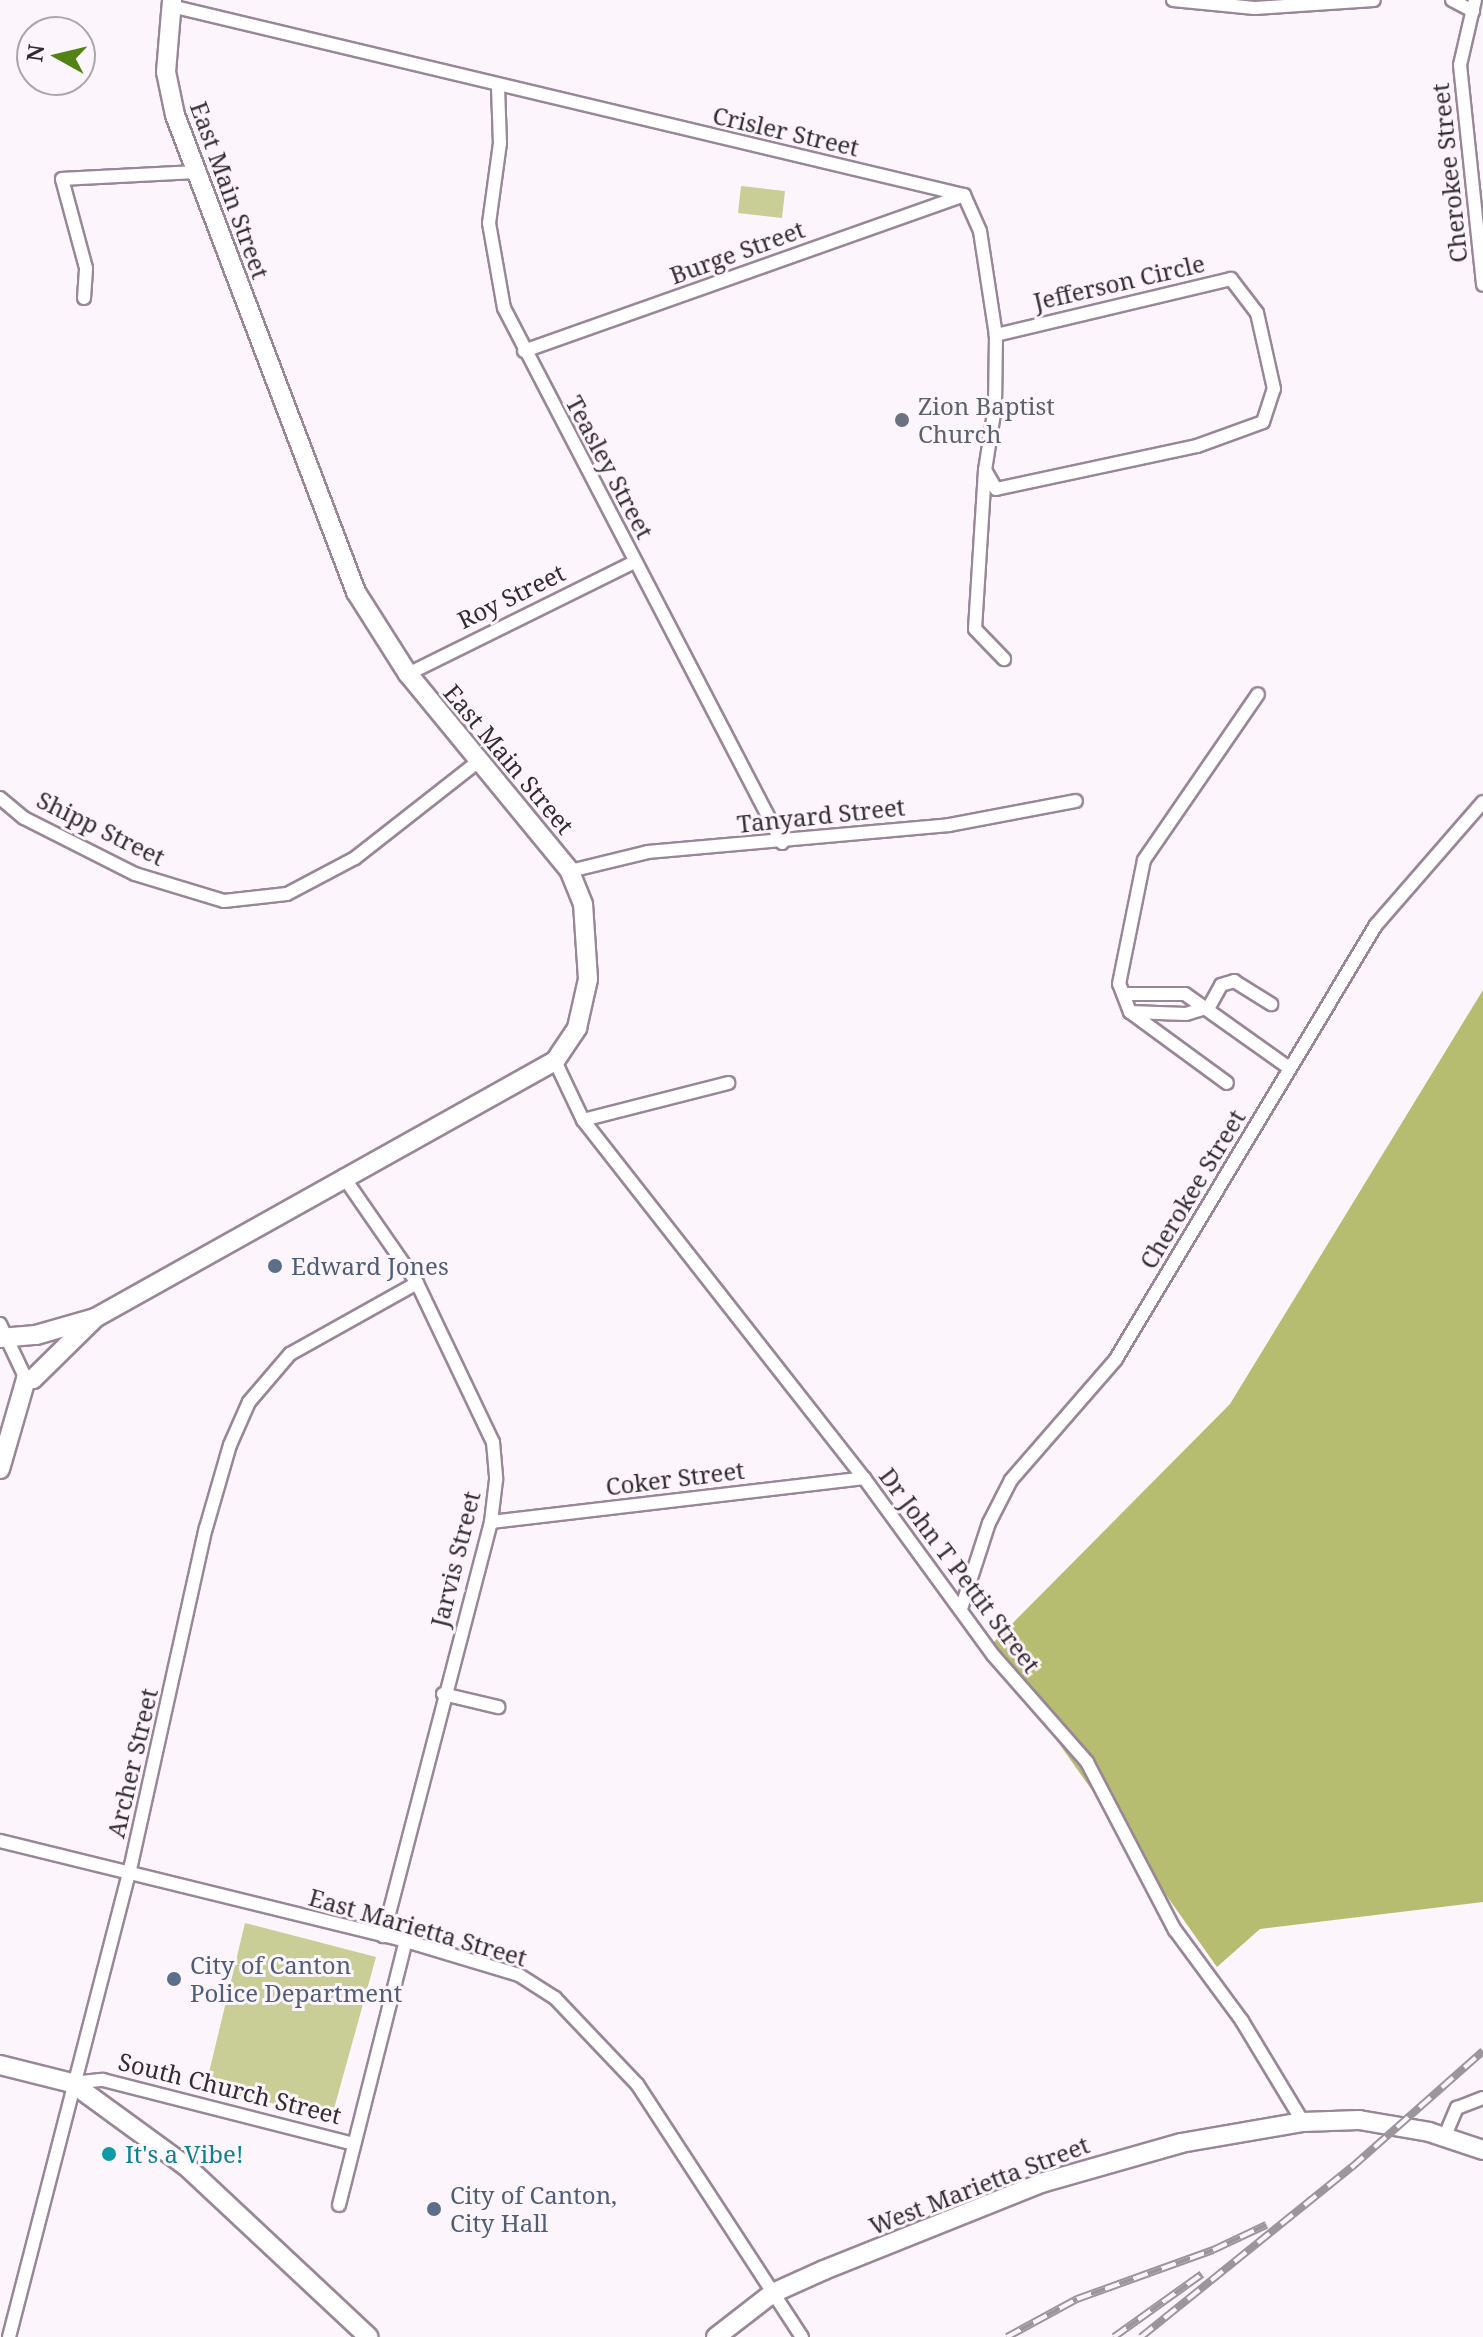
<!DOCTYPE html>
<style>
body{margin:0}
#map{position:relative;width:1483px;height:2337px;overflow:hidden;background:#fdf5fc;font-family:"Noto Serif",serif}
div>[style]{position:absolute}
.green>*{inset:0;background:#c8ce95}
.forest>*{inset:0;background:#b6bd70}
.roads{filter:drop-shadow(2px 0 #998798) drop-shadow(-2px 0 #998798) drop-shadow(0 2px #998798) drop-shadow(0 -2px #998798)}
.street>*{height:12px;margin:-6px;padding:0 6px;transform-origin:6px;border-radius:6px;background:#fff}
.secondary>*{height:18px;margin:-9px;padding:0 9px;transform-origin:9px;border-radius:9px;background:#fff}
.rail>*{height:8px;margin-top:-4px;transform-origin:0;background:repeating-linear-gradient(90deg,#fdf5fc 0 15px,#9c959c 0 30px);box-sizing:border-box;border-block:2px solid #9c959c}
.dots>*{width:22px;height:22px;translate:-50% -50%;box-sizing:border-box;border:4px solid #fdf5fc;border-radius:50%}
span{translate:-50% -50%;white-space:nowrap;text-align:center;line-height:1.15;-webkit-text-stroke:6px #fdf5fc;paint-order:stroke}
.street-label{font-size:24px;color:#332c33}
.worship-label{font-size:24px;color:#5b616d}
.left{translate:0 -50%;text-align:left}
.service-label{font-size:24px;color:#4e5e75}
.culture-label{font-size:24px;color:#0d838f}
.north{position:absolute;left:16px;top:16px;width:80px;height:80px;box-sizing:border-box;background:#fdf5fc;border:2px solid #aca5ac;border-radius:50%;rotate:278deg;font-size:22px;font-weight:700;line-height:32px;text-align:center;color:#332c33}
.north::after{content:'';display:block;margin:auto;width:28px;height:36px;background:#528315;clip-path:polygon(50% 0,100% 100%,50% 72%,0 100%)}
</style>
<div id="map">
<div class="green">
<i style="clip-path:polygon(741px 186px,785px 191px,782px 218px,738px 213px)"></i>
<i style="clip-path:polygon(245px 1923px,376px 1957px,332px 2116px,205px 2089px)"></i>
</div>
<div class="forest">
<i style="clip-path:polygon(1483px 990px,1483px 1902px,1260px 1929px,1217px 1967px,990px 1646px,1230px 1404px)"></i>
</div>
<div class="roads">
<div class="street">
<i style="left:1173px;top:0;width:82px;rotate:5.6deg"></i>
<i style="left:1255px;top:8px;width:119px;rotate:-3.8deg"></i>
<i style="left:1452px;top:0;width:24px;rotate:28deg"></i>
<i style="left:1475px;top:0;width:67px;rotate:103deg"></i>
<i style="left:1460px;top:65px;width:221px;rotate:84deg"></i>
<i style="left:171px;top:6px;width:815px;rotate:13.41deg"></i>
<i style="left:964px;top:195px;width:39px;rotate:66deg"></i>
<i style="left:980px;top:231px;width:105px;rotate:81.3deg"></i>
<i style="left:996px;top:335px;width:72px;rotate:90.8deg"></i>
<i style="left:995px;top:407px;width:64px;rotate:99deg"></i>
<i style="left:985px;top:470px;width:159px;rotate:93.6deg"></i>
<i style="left:975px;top:629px;width:42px;rotate:46deg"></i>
<i style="left:498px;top:87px;width:56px;rotate:88deg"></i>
<i style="left:500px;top:143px;width:81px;rotate:97.8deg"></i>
<i style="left:489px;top:223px;width:86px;rotate:80deg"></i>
<i style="left:504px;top:308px;width:603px;rotate:62.54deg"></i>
<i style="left:84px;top:298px;width:30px;rotate:-86deg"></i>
<i style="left:86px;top:268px;width:92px;rotate:-105.1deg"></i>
<i style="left:62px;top:179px;width:133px;rotate:-3deg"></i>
<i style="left:524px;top:351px;width:467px;rotate:-19.5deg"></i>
<i style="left:985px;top:470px;width:22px;rotate:60deg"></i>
<i style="left:996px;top:489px;width:206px;rotate:-12.1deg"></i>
<i style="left:1197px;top:446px;width:70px;rotate:-20deg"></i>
<i style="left:1263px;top:422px;width:35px;rotate:-72deg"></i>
<i style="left:1274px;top:389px;width:78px;rotate:-102.6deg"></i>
<i style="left:1257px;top:313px;width:43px;rotate:-127.4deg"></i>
<i style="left:1231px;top:279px;width:242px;rotate:166.6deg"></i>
<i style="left:408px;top:674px;width:253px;rotate:-26.3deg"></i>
<i style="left:0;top:798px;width:31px;rotate:40deg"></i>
<i style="left:24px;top:818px;width:124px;rotate:26.8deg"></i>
<i style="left:135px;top:874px;width:93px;rotate:16.9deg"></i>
<i style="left:224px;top:901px;width:63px;rotate:-6.3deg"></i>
<i style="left:287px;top:894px;width:77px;rotate:-27.9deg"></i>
<i style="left:355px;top:858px;width:159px;rotate:-38.1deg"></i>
<i style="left:570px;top:871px;width:80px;rotate:-13.7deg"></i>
<i style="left:648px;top:852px;width:302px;rotate:-5.1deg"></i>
<i style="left:949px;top:825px;width:129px;rotate:-10.7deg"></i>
<i style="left:1123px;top:994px;width:62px"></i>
<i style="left:1185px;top:994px;width:128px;rotate:35.4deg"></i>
<i style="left:1209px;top:1007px;width:25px;rotate:-61deg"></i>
<i style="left:1221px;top:985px;width:14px;rotate:-17deg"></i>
<i style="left:1234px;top:981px;width:44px;rotate:31.9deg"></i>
<i style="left:1130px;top:1012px;width:30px;rotate:-111deg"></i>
<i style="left:1119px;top:984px;width:126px;rotate:-78.6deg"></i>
<i style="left:1144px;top:860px;width:201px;rotate:-55.5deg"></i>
<i style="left:1130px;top:1012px;width:120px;rotate:36.2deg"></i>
<i style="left:1130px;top:1012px;width:56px;rotate:2deg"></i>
<i style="left:1186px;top:1014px;width:24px;rotate:-17deg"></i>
<i style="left:555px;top:1061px;width:65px;rotate:64.6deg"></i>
<i style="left:583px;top:1120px;width:455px;rotate:51.9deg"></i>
<i style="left:864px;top:1478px;width:220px;rotate:53.9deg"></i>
<i style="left:994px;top:1656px;width:141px;rotate:48.7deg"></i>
<i style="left:1087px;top:1762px;width:190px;rotate:62.4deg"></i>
<i style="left:1175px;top:1930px;width:113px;rotate:53.6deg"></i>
<i style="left:1242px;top:2021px;width:118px;rotate:58.9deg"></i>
<i style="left:583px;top:1120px;width:150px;rotate:-14.3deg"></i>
<i style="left:343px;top:1176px;width:130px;rotate:55.3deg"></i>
<i style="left:417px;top:1283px;width:176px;rotate:64.5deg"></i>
<i style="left:493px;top:1442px;width:38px;rotate:85deg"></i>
<i style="left:496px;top:1480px;width:42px;rotate:96.8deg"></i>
<i style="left:491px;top:1522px;width:428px;rotate:104.6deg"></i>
<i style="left:0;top:1324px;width:61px;rotate:64.7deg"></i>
<i style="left:491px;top:1522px;width:376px;rotate:-6.7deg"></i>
<i style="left:961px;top:1609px;width:90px;rotate:-72deg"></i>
<i style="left:989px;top:1523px;width:48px;rotate:-62.9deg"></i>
<i style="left:1011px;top:1480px;width:160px;rotate:-49deg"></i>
<i style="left:1116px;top:1359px;width:506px;rotate:-59.08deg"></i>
<i style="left:1376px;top:925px;width:163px;rotate:-49deg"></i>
<i style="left:443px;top:1694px;width:57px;rotate:13.3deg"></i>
<i style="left:0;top:1841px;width:418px;rotate:13.8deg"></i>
<i style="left:406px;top:1941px;width:118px;rotate:16.7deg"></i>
<i style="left:519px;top:1975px;width:43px;rotate:32.6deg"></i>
<i style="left:555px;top:1998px;width:119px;rotate:46.4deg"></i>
<i style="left:637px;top:2084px;width:302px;rotate:56.9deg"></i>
<i style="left:72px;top:2083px;width:31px;rotate:-6deg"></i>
<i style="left:103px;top:2080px;width:259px;rotate:14.3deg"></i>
<i style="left:1444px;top:2138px;width:33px;rotate:-67deg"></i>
<i style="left:1457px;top:2108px;width:28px;rotate:-21deg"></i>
<i style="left:339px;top:2205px;width:272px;rotate:-75.8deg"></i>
<i style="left:9px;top:2337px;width:478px;rotate:-75.5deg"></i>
<i style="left:129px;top:1874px;width:354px;rotate:-77.5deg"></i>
<i style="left:206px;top:1528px;width:86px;rotate:-73.9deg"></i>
<i style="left:230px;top:1445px;width:47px;rotate:-66.2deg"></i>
<i style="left:249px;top:1402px;width:63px;rotate:-49.5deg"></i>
<i style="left:290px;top:1354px;width:145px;rotate:-29.2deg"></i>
</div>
<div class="secondary">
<i style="left:0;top:1338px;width:36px;rotate:-5deg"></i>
<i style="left:36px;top:1335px;width:61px;rotate:-16.1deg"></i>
<i style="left:0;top:1469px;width:94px;rotate:-73.9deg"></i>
<i style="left:26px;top:1379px;width:7px"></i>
<i style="left:33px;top:1379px;width:87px;rotate:-44.5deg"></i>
<i style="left:95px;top:1318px;width:527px;rotate:-29.19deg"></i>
<i style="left:555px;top:1061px;width:40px;rotate:-56deg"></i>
<i style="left:577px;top:1028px;width:50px;rotate:-77.3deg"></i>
<i style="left:588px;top:979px;width:75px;rotate:-93.8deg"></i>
<i style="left:583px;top:904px;width:35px;rotate:-112deg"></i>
<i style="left:570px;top:871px;width:255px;rotate:-129.4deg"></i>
<i style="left:408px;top:674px;width:97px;rotate:-122.4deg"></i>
<i style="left:356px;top:592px;width:510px;rotate:-110.78deg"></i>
<i style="left:175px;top:115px;width:44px;rotate:-101.8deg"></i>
<i style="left:166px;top:72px;width:72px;rotate:-85.2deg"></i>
<i style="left:0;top:2065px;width:74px;rotate:14deg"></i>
<i style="left:72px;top:2083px;width:141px;rotate:36.1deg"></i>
<i style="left:186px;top:2166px;width:250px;rotate:43.1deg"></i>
<i style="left:716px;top:2337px;width:72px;rotate:-37.7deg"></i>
<i style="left:773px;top:2293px;width:56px;rotate:-24.3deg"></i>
<i style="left:824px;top:2270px;width:234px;rotate:-21.8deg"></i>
<i style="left:1041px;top:2183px;width:146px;rotate:-15.9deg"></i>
<i style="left:1181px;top:2143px;width:124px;rotate:-9.8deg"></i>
<i style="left:1303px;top:2122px;width:56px;rotate:-2deg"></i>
<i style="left:1359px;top:2120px;width:71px;rotate:9.7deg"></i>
<i style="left:1429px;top:2132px;width:57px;rotate:18.4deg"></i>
</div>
</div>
<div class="rail">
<i style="left:1007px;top:2337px;width:80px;rotate:-28.5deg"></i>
<i style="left:1077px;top:2299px;width:145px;rotate:-19.8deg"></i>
<i style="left:1213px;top:2250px;width:59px;rotate:-25.3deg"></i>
<i style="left:1114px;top:2337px;width:108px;rotate:-35.6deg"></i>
<i style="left:1141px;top:2337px;width:271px;rotate:-38.9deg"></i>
<i style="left:1352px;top:2167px;width:175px;rotate:-41.5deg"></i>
</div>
<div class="dots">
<i style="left:902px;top:420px;background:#6b7280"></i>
<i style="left:275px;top:1266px;background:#5c6f8a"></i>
<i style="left:174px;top:1979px;background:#5c6f8a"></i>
<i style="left:109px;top:2154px;background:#0f9aa8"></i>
<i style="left:434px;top:2209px;background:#5c6f8a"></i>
</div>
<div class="street-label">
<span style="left:786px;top:131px;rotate:13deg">Crisler Street</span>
<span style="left:1449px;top:173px;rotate:-96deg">Cherokee Street</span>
<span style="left:230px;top:190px;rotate:70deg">East Main Street</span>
<span style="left:737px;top:252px;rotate:-20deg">Burge Street</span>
<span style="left:1119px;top:282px;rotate:-13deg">Jefferson Circle</span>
<span style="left:610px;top:467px;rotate:62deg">Teasley Street</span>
<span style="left:511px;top:596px;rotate:-26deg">Roy Street</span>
<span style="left:509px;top:759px;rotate:50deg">East Main Street</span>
<span style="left:821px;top:815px;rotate:-6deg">Tanyard Street</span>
<span style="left:101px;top:828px;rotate:26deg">Shipp Street</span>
<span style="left:1192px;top:1189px;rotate:-59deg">Cherokee Street</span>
<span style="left:675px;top:1478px;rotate:-7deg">Coker Street</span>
<span style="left:455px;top:1559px;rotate:-76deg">Jarvis Street</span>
<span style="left:960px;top:1570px;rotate:53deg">Dr John T Pettit Street</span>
<span style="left:132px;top:1763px;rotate:-77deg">Archer Street</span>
<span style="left:418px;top:1927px;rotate:16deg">East Marietta Street</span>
<span style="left:230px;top:2088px;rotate:14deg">South Church Street</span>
<span style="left:979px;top:2185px;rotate:-21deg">West Marietta Street</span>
</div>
<div class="worship-label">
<span class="left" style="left:918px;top:420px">Zion Baptist<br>Church</span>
</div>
<div class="service-label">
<span class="left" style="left:291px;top:1266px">Edward Jones</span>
<span class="left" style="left:190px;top:1979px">City of Canton<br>Police Department</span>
<span class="left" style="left:450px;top:2209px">City of Canton,<br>City Hall</span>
</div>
<div class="culture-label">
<span class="left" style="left:125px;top:2154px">It's a Vibe!</span>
</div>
<div class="north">N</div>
</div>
